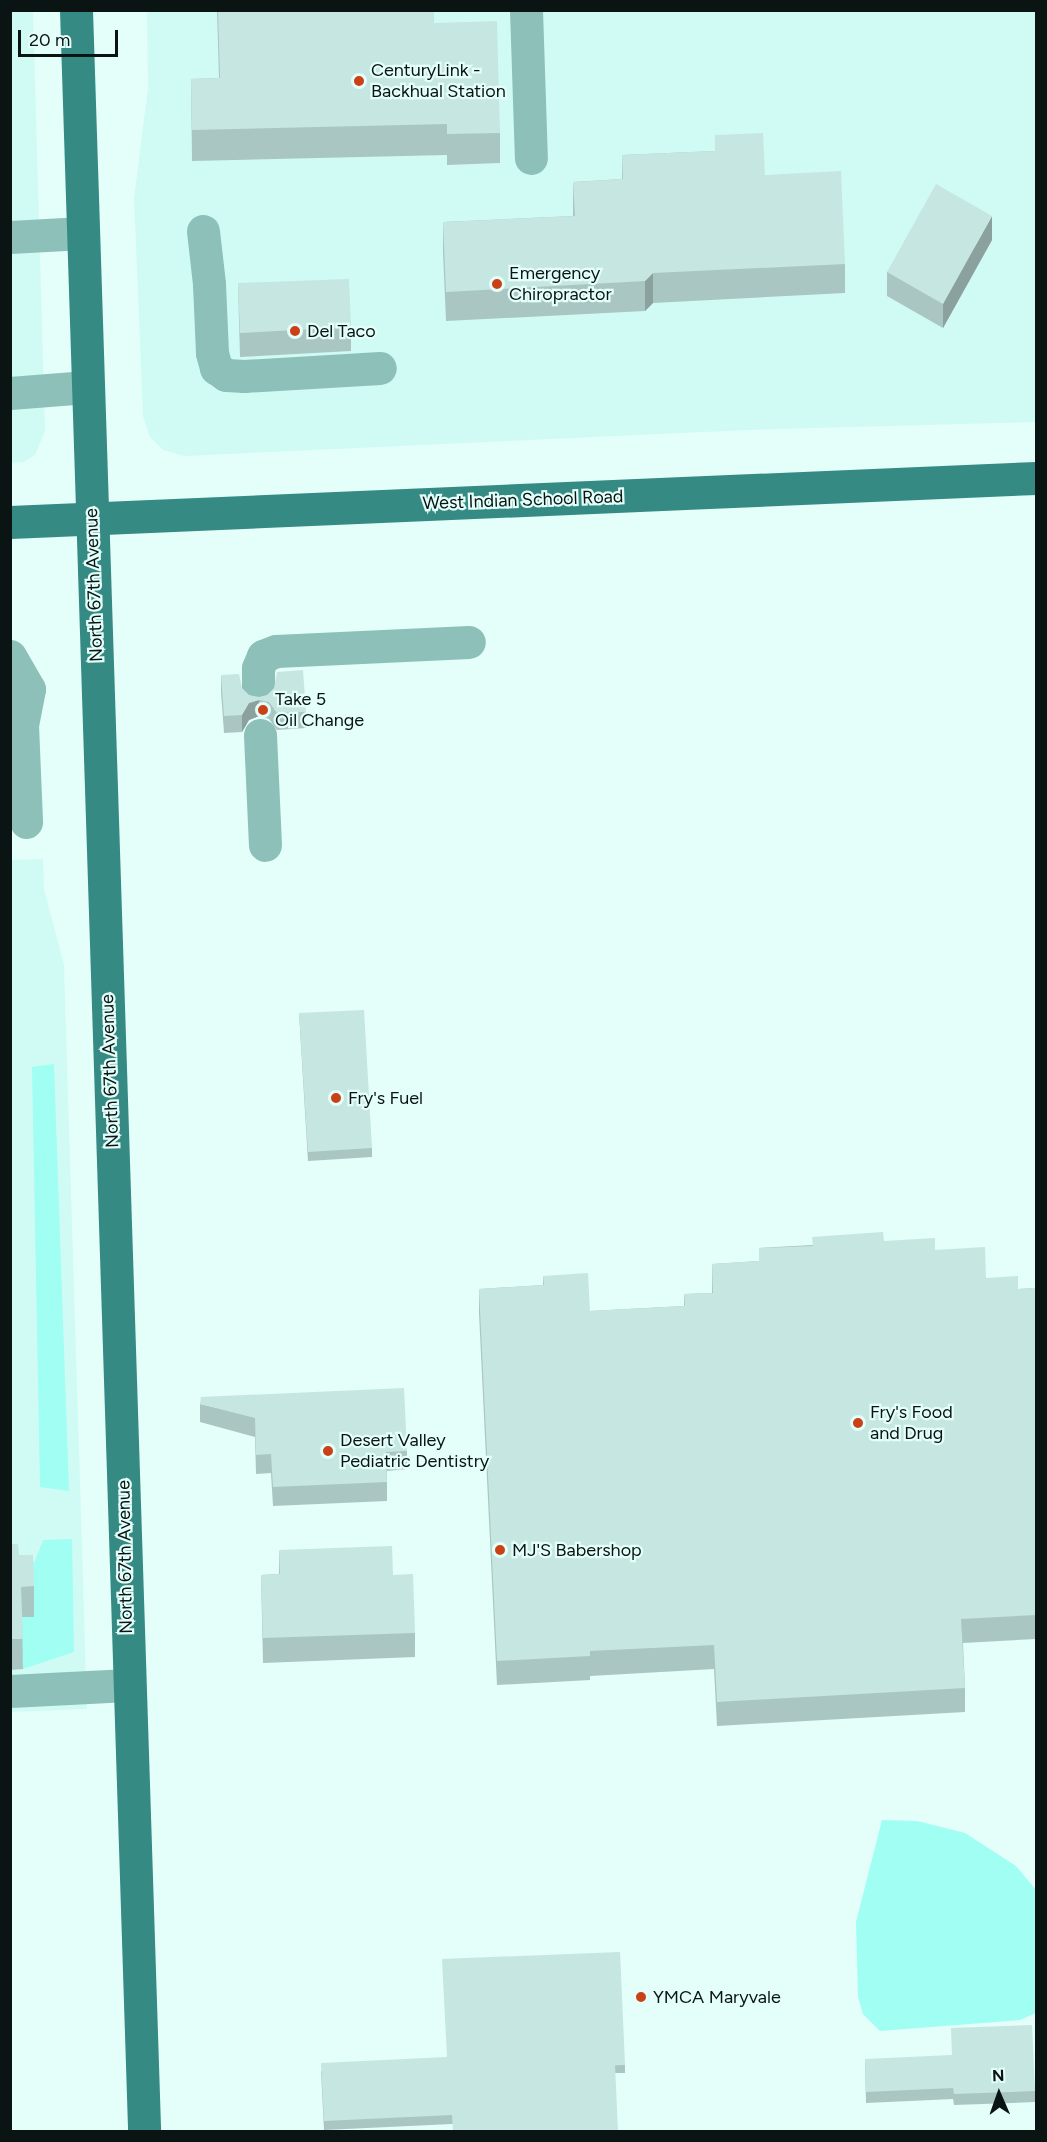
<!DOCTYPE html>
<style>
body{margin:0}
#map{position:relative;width:1047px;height:2142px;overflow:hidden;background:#e4fefa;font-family:Figtree,sans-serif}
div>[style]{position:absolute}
.built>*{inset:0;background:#d0fbf5}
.green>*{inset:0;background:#a0fef3}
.minor>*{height:33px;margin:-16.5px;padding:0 16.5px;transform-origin:16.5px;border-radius:16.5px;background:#8cc0b9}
.major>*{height:33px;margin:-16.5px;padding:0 16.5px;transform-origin:16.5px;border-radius:16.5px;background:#358b83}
.wall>*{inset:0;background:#aac6c2}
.shaded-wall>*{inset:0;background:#8ba19e}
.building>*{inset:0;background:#c6e6e1}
.dots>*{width:16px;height:16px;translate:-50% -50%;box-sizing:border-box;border:3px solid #e4fefa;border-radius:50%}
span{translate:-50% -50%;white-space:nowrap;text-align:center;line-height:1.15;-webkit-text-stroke:4.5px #e4fefa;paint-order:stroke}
.poi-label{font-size:18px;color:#091413}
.left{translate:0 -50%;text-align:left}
.street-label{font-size:18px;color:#091413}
.frame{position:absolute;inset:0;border:12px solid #091413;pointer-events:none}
.north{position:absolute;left:969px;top:2064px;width:60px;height:60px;-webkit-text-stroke:4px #e4fefa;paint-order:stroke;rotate:358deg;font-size:16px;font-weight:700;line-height:24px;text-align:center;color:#091413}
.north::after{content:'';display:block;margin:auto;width:21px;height:27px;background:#091413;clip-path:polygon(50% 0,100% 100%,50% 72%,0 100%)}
.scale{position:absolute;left:18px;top:30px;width:100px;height:27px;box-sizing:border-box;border:3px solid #091413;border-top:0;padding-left:8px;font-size:18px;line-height:21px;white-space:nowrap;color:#091413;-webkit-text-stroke:4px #e4fefa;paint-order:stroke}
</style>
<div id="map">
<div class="built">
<i style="clip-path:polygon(10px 11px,33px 11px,45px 431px,35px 455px,24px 462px,11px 463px)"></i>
<i style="clip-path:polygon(147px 11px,1036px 11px,1036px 422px,747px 430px,185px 456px,163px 450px,150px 437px,143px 416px,134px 199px,148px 88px)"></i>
<i style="clip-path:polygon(43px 859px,44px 889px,64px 965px,87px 1709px,11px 1712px,10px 860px)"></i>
</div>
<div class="green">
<i style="clip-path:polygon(54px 1064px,69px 1491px,40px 1487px,32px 1067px)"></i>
<i style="clip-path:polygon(72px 1539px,74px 1652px,23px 1669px,21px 1617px,34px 1617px,18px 1575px,35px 1561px,43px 1540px)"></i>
<i style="clip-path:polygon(882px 1820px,917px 1821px,965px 1833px,1016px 1866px,1036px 1890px,1036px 2013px,1020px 2020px,880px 2031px,863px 2014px,858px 1997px,856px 1922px)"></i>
</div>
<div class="minor">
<i style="left:526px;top:10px;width:148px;rotate:88.1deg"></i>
<i style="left:203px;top:231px;width:53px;rotate:83.5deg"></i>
<i style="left:209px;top:284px;width:69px;rotate:87.5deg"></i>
<i style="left:212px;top:353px;width:16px;rotate:75deg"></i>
<i style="left:216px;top:368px;width:12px;rotate:35deg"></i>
<i style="left:226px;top:375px;width:18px;rotate:3deg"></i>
<i style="left:244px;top:376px;width:136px;rotate:-3.4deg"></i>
<i style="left:10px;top:237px;width:73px;rotate:-3.1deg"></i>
<i style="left:10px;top:393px;width:77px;rotate:-4.5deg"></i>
<i style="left:10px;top:656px;width:38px;rotate:60deg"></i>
<i style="left:29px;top:689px;width:37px;rotate:101deg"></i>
<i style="left:22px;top:725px;width:97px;rotate:87.6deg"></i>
<i style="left:258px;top:695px;width:27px;rotate:-90deg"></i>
<i style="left:258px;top:668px;width:13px;rotate:-67deg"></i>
<i style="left:263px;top:656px;width:14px;rotate:-21deg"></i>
<i style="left:276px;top:651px;width:193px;rotate:-2.7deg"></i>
<i style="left:260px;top:735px;width:110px;rotate:87.4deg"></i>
<i style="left:10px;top:1691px;width:118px;rotate:-2.9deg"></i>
</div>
<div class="major">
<i style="left:76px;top:10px;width:2123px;rotate:88.16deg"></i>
<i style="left:10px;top:522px;width:1027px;rotate:-2.46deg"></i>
</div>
<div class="wall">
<i style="clip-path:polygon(217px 10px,433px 10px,434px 23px,500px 133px,500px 163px,447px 165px,447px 155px,192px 161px,191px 79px,219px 78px)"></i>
<i style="clip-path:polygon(715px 135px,765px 175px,845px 264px,845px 293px,653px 303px,645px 311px,446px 321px,443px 252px,443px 222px,573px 216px,573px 182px,622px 179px,622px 155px,715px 151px)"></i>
<i style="clip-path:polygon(992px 240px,943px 328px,887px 296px,887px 272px)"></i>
<i style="clip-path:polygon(238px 283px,351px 327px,351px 351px,240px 357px)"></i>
<i style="clip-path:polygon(221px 675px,242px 688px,249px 695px,306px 712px,306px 728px,277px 730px,269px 719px,259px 716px,249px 720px,242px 732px,224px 733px,221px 692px)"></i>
<i style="clip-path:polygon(299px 1013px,372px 1148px,372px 1157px,308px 1161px)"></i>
<i style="clip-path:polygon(884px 1241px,935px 1250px,986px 1278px,1018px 1289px,1036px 1288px,1036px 1639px,963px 1643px,965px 1688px,965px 1712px,717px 1726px,714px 1669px,590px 1676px,590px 1680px,497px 1685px,479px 1313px,479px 1289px,543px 1285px,543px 1276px,590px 1311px,684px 1306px,684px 1294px,712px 1293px,712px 1264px,759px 1261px,759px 1248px)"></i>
<i style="clip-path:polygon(200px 1404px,407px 1451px,407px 1469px,387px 1471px,387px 1501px,273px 1506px,271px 1473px,256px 1474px,255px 1437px,200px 1422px)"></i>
<i style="clip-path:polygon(10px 1544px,34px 1586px,34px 1617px,22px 1617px,23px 1669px,10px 1670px)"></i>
<i style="clip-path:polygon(279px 1550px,393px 1575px,415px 1633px,415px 1657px,263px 1663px,261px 1575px,279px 1574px)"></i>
<i style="clip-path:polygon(865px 2059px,1035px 2091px,1035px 2102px,954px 2105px,953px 2099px,866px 2103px)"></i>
<i style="clip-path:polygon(625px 2065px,625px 2073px,615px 2073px,452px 2124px,324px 2130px,321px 2071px)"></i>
</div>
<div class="shaded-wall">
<i style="clip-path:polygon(992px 216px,992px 240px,943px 328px,943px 304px)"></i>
<i style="clip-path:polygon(653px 273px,653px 303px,645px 311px,645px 281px)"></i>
<i style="clip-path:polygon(259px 700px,259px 716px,249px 720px,242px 732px,242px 715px,249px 703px)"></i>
</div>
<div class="building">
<i style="clip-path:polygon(218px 10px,433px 10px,434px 23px,497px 21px,500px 133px,447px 134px,447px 124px,192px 130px,191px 79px,220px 78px)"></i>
<i style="clip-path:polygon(763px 133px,765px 175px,841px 171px,845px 264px,653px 273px,645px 281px,446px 292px,443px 222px,575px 216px,573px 182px,623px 179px,622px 155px,715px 151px,715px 135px)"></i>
<i style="clip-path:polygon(936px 184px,992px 216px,943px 304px,887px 272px)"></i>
<i style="clip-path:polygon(349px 279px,351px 327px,240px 333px,238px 283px)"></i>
<i style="clip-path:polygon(303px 670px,306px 712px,277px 713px,269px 702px,259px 700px,249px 703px,242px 715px,224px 716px,221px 675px,239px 674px,242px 688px,249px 695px,259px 697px,267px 695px,274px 688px,277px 672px)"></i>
<i style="clip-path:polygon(364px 1010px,372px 1148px,308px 1152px,299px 1013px)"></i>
<i style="clip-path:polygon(883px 1232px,884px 1241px,935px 1238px,935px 1250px,985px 1247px,986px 1278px,1018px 1276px,1018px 1289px,1036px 1288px,1036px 1615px,961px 1619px,965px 1688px,717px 1702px,714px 1645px,590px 1651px,590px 1656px,497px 1661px,479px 1289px,544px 1285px,543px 1276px,588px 1273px,590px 1311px,685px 1306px,684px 1294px,713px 1293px,712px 1264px,759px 1261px,759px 1248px,813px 1246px,812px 1237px)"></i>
<i style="clip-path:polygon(404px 1388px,407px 1451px,386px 1452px,387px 1482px,273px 1487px,271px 1454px,256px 1455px,255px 1418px,200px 1404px,201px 1397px)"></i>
<i style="clip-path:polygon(10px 1544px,18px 1544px,19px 1555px,33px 1555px,34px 1586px,21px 1587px,23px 1639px,10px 1639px)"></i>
<i style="clip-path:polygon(392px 1546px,393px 1575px,413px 1574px,415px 1633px,263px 1638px,261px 1575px,280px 1574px,279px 1550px)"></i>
<i style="clip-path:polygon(620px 1952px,625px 2065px,615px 2065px,618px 2132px,453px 2132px,452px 2115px,324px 2121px,321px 2063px,447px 2057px,442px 1959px)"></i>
<i style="clip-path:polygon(1032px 2025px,1035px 2091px,954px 2094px,953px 2088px,866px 2092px,865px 2059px,952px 2055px,951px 2028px)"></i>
</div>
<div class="dots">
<i style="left:359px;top:81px;background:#c94114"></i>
<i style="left:497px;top:284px;background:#c94114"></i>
<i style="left:295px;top:331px;background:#c94114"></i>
<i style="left:263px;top:710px;background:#c94114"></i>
<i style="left:336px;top:1098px;background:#c94114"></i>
<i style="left:858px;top:1423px;background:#c94114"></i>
<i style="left:328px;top:1451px;background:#c94114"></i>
<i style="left:500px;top:1550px;background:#c94114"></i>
<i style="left:641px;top:1997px;background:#c94114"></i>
</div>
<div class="poi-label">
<span class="left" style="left:371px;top:81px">CenturyLink -<br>Backhual Station</span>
<span class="left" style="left:509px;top:284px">Emergency<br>Chiropractor</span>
<span class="left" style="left:307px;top:331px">Del Taco</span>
<span class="left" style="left:275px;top:710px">Take 5<br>Oil Change</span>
<span class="left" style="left:348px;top:1098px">Fry's Fuel</span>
<span class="left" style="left:870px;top:1423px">Fry's Food<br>and Drug</span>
<span class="left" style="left:340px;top:1451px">Desert Valley<br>Pediatric Dentistry</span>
<span class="left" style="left:512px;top:1550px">MJ'S Babershop</span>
<span class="left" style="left:653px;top:1997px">YMCA Maryvale</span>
</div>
<div class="street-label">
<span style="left:523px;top:500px;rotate:-2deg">West Indian School Road</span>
<span style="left:94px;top:585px;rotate:-92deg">North 67th Avenue</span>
<span style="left:110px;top:1071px;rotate:-92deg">North 67th Avenue</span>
<span style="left:125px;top:1557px;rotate:-91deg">North 67th Avenue</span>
</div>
<div class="frame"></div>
<div class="north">N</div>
<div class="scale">20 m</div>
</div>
